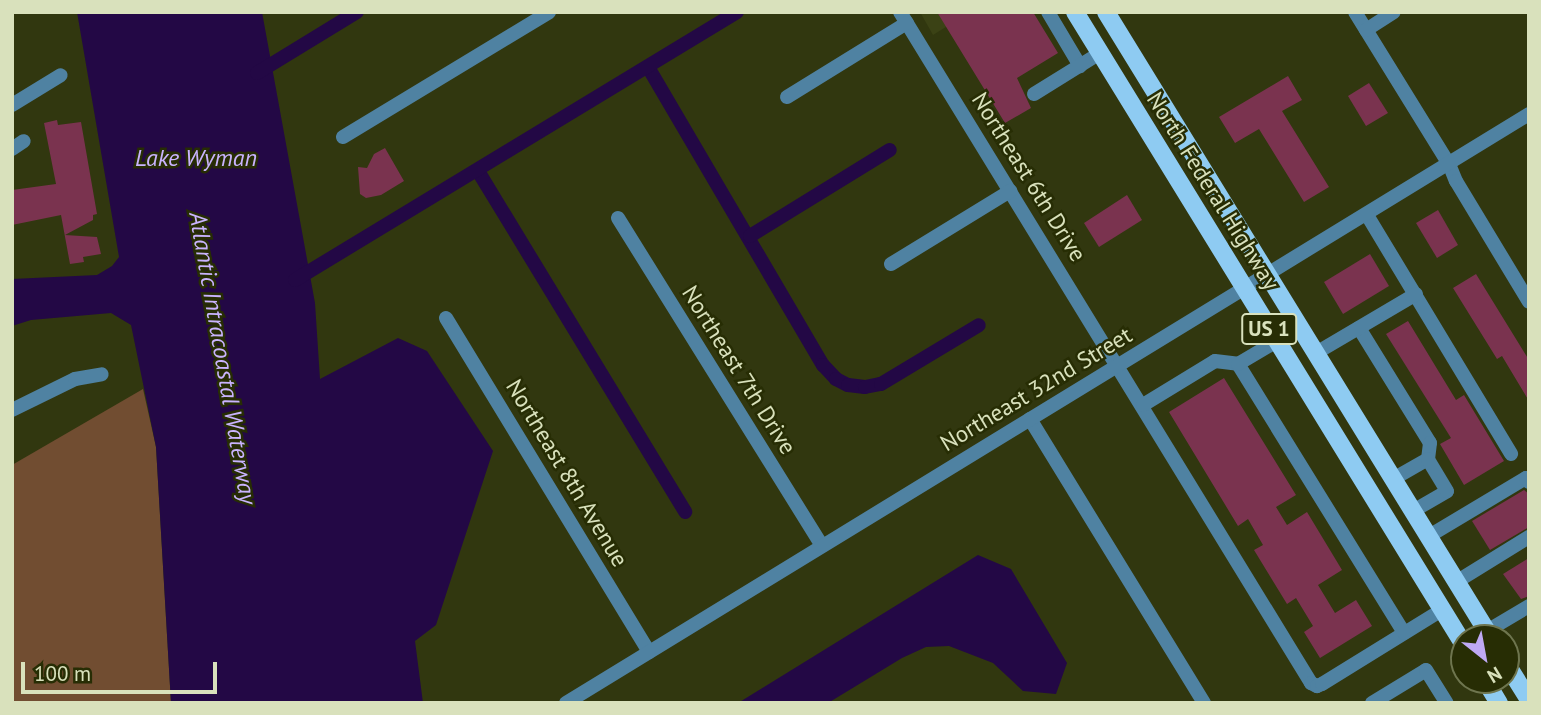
<!DOCTYPE html>
<style>
body{margin:0}
#map{position:relative;width:1541px;height:715px;overflow:hidden;background:#31370f;font-family:"PT Sans",sans-serif}
div>[style]{position:absolute}
.built>*{inset:0;background:#3b4215}
.green>*{inset:0;background:#714d31}
.water>*{inset:0;background:#230845}
.canal>*{height:14px;margin:-7px;padding:0 7px;transform-origin:7px;border-radius:7px;background:#230845}
.building>*{inset:0;background:#7a334f}
.minor>*{height:14px;margin:-7px;padding:0 7px;transform-origin:7px;border-radius:7px;background:#4f82a2}
.major>*{height:18px;margin:-9px;padding:0 9px;transform-origin:9px;border-radius:9px;background:#8ecbf2}
span{translate:-50% -50%;white-space:nowrap;text-align:center;line-height:1.15;-webkit-text-stroke:5px #272d04;paint-order:stroke}
.shield-label span{padding:2px 5px;background:#272d04;border:2px solid;border-radius:5px;-webkit-text-stroke-width:0}
.shield-label{font-size:21px;color:#d9e1bc;font-weight:700}
.street-label{font-size:23px;color:#d9e1bc}
.water-label{font-size:24px;color:#c9b3fe;font-style:italic}
.frame{position:absolute;inset:0;border:14px solid #d9e1bc;pointer-events:none}
.north{position:absolute;left:1450px;top:624px;width:70px;height:70px;box-sizing:border-box;background:#272d04;border:2px solid #6e754e;border-radius:50%;rotate:149deg;font-size:19px;font-weight:700;line-height:28px;text-align:center;color:#d9e1bc}
.north::after{content:'';display:block;margin:auto;width:24px;height:32px;background:#bfa9f4;clip-path:polygon(50% 0,100% 100%,50% 72%,0 100%)}
.scale{position:absolute;left:21px;top:662px;width:196px;height:32px;box-sizing:border-box;border:4px solid #d9e1bc;border-top:0;padding-left:9px;font-size:21px;line-height:24px;white-space:nowrap;color:#d9e1bc;-webkit-text-stroke:5px #272d04;paint-order:stroke}
</style>
<div id="map">
<div class="built">
<i style="clip-path:polygon(920px 12px,970px 12px,933px 35px)"></i>
</div>
<div class="green">
<i style="clip-path:polygon(143px 389px,156px 447px,171px 703px,12px 703px,12px 465px)"></i>
</div>
<div class="water">
<i style="clip-path:polygon(77px 12px,262px 12px,315px 303px,320px 379px,398px 338px,427px 351px,493px 451px,436px 625px,415px 641px,423px 703px,171px 703px,156px 447px,131px 325px,111px 313px,31px 320px,12px 326px,12px 279px,97px 275px,112px 266px,119px 257px)"></i>
<i style="clip-path:polygon(978px 555px,1011px 569px,1067px 663px,1056px 694px,1023px 691px,993px 663px,949px 646px,926px 647px,902px 658px,828px 703px,738px 703px)"></i>
</div>
<div class="canal">
<i style="left:648px;top:67px;width:346px;rotate:59.6deg"></i>
<i style="left:823px;top:365px;width:19px;rotate:47deg"></i>
<i style="left:836px;top:379px;width:13px;rotate:27deg"></i>
<i style="left:848px;top:385px;width:17px;rotate:7deg"></i>
<i style="left:865px;top:387px;width:16px;rotate:-11deg"></i>
<i style="left:881px;top:384px;width:114px;rotate:-31deg"></i>
<i style="left:257px;top:73px;width:117px;rotate:-31.4deg"></i>
<i style="left:478px;top:171px;width:399px;rotate:58.7deg"></i>
<i style="left:750px;top:236px;width:164px;rotate:-31.6deg"></i>
<i style="left:295px;top:280px;width:517px;rotate:-31.23deg"></i>
</div>
<div class="building">
<i style="clip-path:polygon(937px 12px,1033px 12px,1058px 53px,1017px 78px,1031px 108px,1005px 123px)"></i>
<i style="clip-path:polygon(1288px 76px,1302px 100px,1282px 111px,1329px 187px,1304px 202px,1259px 129px,1235px 143px,1219px 117px)"></i>
<i style="clip-path:polygon(1369px 83px,1388px 113px,1366px 126px,1348px 96px)"></i>
<i style="clip-path:polygon(57px 120px,58px 125px,81px 122px,97px 214px,93px 215px,93px 220px,65px 235px,97px 237px,101px 254px,83px 257px,84px 262px,70px 264px,61px 215px,12px 225px,12px 190px,56px 184px,44px 123px)"></i>
<i style="clip-path:polygon(385px 148px,404px 181px,381px 195px,366px 198px,360px 194px,358px 167px,367px 168px,374px 154px)"></i>
<i style="clip-path:polygon(1127px 195px,1142px 220px,1099px 247px,1084px 223px)"></i>
<i style="clip-path:polygon(1438px 210px,1458px 245px,1437px 258px,1416px 223px)"></i>
<i style="clip-path:polygon(1370px 254px,1389px 286px,1343px 314px,1324px 282px)"></i>
<i style="clip-path:polygon(1476px 274px,1529px 360px,1529px 401px,1502px 356px,1497px 359px,1453px 288px)"></i>
<i style="clip-path:polygon(1408px 321px,1456px 400px,1464px 395px,1504px 461px,1464px 485px,1440px 444px,1451px 438px,1386px 334px)"></i>
<i style="clip-path:polygon(1224px 378px,1296px 495px,1276px 507px,1287px 525px,1307px 512px,1342px 570px,1318px 585px,1335px 613px,1356px 600px,1372px 626px,1320px 658px,1304px 632px,1313px 626px,1296px 598px,1287px 604px,1254px 550px,1263px 545px,1248px 519px,1238px 526px,1169px 412px)"></i>
<i style="clip-path:polygon(1524px 490px,1529px 494px,1529px 527px,1490px 550px,1472px 521px)"></i>
<i style="clip-path:polygon(1529px 558px,1529px 596px,1521px 599px,1503px 574px)"></i>
</div>
<div class="minor">
<i style="left:900px;top:12px;width:787px;rotate:58.51deg"></i>
<i style="left:1311px;top:683px;width:7px;rotate:27deg"></i>
<i style="left:1317px;top:686px;width:5px;rotate:-22deg"></i>
<i style="left:1322px;top:684px;width:141px;rotate:-31.7deg"></i>
<i style="left:1048px;top:12px;width:63px;rotate:59.3deg"></i>
<i style="left:1355px;top:12px;width:179px;rotate:58.3deg"></i>
<i style="left:1449px;top:164px;width:18px;rotate:68deg"></i>
<i style="left:1456px;top:181px;width:141px;rotate:58.9deg"></i>
<i style="left:1366px;top:30px;width:33px;rotate:-33deg"></i>
<i style="left:1034px;top:94px;width:78px;rotate:-31.8deg"></i>
<i style="left:787px;top:97px;width:141px;rotate:-31.7deg"></i>
<i style="left:12px;top:105px;width:57px;rotate:-31.5deg"></i>
<i style="left:343px;top:137px;width:241px;rotate:-31.2deg"></i>
<i style="left:12px;top:149px;width:14px;rotate:-34deg"></i>
<i style="left:1367px;top:215px;width:279px;rotate:58.9deg"></i>
<i style="left:618px;top:218px;width:386px;rotate:58.1deg"></i>
<i style="left:891px;top:264px;width:140px;rotate:-31.5deg"></i>
<i style="left:446px;top:318px;width:391px;rotate:58.7deg"></i>
<i style="left:1359px;top:328px;width:135px;rotate:58.3deg"></i>
<i style="left:1430px;top:443px;width:16px;rotate:97deg"></i>
<i style="left:1428px;top:459px;width:40px;rotate:150.3deg"></i>
<i style="left:1316px;top:353px;width:116px;rotate:-30.5deg"></i>
<i style="left:1238px;top:364px;width:316px;rotate:58.3deg"></i>
<i style="left:1143px;top:405px;width:84px;rotate:-31.4deg"></i>
<i style="left:1215px;top:361px;width:23px;rotate:7deg"></i>
<i style="left:1238px;top:364px;width:45px;rotate:-30.5deg"></i>
<i style="left:12px;top:410px;width:70px;rotate:-26.2deg"></i>
<i style="left:75px;top:379px;width:27px;rotate:-10deg"></i>
<i style="left:1030px;top:419px;width:333px;rotate:58.5deg"></i>
<i style="left:1413px;top:511px;width:39px;rotate:-30deg"></i>
<i style="left:1447px;top:491px;width:37px;rotate:-121deg"></i>
<i style="left:1429px;top:536px;width:113px;rotate:-30.9deg"></i>
<i style="left:1526px;top:478px;width:5px;rotate:53deg"></i>
<i style="left:1456px;top:582px;width:86px;rotate:-31.7deg"></i>
<i style="left:1487px;top:631px;width:49px;rotate:-30.8deg"></i>
<i style="left:566px;top:703px;width:1129px;rotate:-31.45deg"></i>
<i style="left:1372px;top:703px;width:63px;rotate:-31.4deg"></i>
<i style="left:1426px;top:670px;width:39px;rotate:58deg"></i>
</div>
<div class="major">
<i style="left:1075px;top:12px;width:743px;rotate:58.43deg"></i>
<i style="left:1106px;top:12px;width:735px;rotate:58.41deg"></i>
<i style="left:1506px;top:663px;width:44px;rotate:58.1deg"></i>
<i style="left:1485px;top:680px;width:27px;rotate:59deg"></i>
</div>
<div class="shield-label">
<span style="left:1269px;top:329px">US 1</span>
</div>
<div class="street-label">
<span style="left:1029px;top:177px;rotate:58deg">Northeast 6th Drive</span>
<span style="left:1213px;top:191px;rotate:58deg">North Federal Highway</span>
<span style="left:739px;top:370px;rotate:58deg">Northeast 7th Drive</span>
<span style="left:1036px;top:389px;rotate:-31deg">Northeast 32nd Street</span>
<span style="left:567px;top:473px;rotate:59deg">Northeast 8th Avenue</span>
</div>
<div class="water-label">
<span style="left:196px;top:158px">Lake Wyman</span>
<span style="left:223px;top:358px;rotate:80deg">Atlantic Intracoastal Waterway</span>
</div>
<div class="frame"></div>
<div class="north">N</div>
<div class="scale">100 m</div>
</div>
